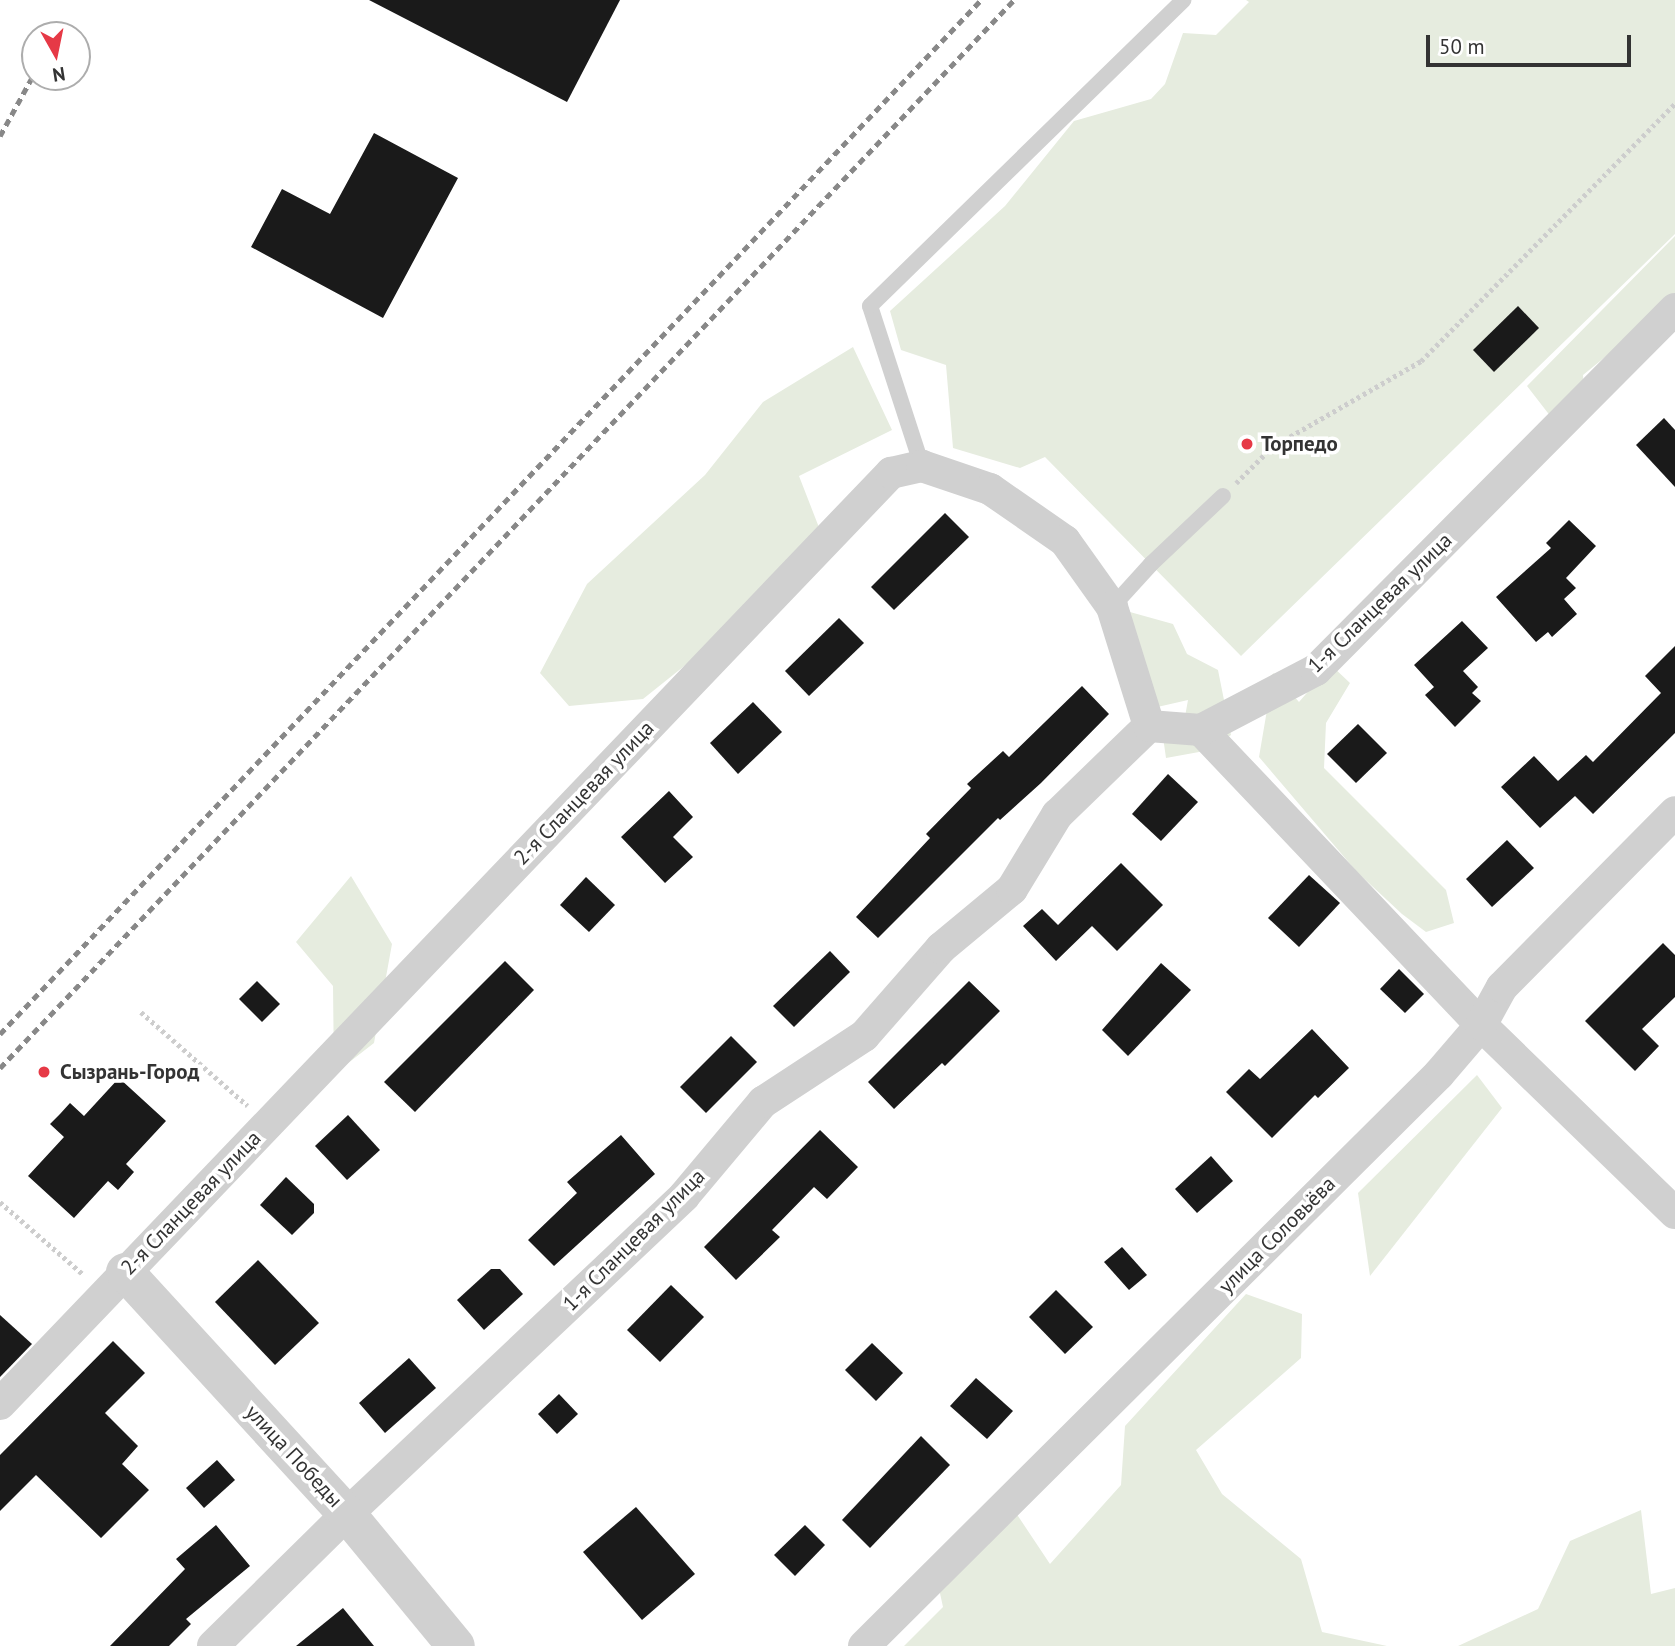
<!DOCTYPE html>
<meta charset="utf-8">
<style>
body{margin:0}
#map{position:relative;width:1675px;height:1646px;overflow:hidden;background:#fff;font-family:"PT Sans",sans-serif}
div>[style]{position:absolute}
.green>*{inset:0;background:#e6ecdf}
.building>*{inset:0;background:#1a1a1a}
.path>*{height:4.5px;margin-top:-2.25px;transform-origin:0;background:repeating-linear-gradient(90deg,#cdcdcd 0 3.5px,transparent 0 7px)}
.service>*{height:16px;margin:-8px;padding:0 8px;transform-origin:8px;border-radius:8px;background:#d0d0d0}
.minor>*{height:32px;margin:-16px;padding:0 16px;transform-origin:16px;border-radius:16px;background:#d0d0d0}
.tertiary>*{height:38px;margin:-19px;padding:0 19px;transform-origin:19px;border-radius:19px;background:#d0d0d0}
.rail>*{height:5px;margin-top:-2.5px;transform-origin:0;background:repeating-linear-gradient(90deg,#888 0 7px,transparent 0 12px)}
.dots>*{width:19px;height:19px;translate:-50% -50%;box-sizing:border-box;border:4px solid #fff;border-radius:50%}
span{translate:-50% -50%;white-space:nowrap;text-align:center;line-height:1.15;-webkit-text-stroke:7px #fff;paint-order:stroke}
.poi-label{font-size:21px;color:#333;font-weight:700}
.left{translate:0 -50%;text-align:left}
.street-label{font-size:21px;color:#333}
.north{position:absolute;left:21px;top:21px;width:70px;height:70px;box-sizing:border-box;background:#fff;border:2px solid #adadad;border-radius:50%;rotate:171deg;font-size:19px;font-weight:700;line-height:28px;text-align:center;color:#333}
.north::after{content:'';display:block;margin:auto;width:24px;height:32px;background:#e63946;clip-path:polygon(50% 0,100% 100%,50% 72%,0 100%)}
.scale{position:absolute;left:1426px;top:35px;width:205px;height:32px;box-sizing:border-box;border:4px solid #333;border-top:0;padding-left:9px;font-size:21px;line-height:24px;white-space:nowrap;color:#333;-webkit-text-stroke:5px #fff;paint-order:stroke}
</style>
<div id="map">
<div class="green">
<i style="clip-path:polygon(1246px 0,1675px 0,1675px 234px,1241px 656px,1045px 457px,1020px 468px,953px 448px,946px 365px,901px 350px,890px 311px,1005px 206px,1074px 121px,1151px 99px,1165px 84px,1183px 33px,1216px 35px,1249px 2px)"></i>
<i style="clip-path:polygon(1675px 236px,1675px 300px,1583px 375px,1586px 410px,1551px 417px,1527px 386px)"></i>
<i style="clip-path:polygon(853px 347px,892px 430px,799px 476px,820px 530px,733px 627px,643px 699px,569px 706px,540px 673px,587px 584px,705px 475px,763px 402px)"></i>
<i style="clip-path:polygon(1112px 607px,1173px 624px,1187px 654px,1218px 670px,1231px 735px,1210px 750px,1166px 758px,1163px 737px,1184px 722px,1188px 700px,1153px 708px)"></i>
<i style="clip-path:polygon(1331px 665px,1350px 683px,1326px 723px,1324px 768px,1446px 890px,1454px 923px,1426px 932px,1402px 914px,1357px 872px,1259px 757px,1267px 710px,1256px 688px,1274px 673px,1299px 702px)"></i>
<i style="clip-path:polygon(351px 876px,392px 944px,374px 1043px,334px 1074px,333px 986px,296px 942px)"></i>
<i style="clip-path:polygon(1477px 1075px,1502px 1108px,1370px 1276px,1358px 1193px)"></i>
<i style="clip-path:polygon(1246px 1294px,1302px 1314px,1301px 1358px,1196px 1450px,1222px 1494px,1301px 1559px,1322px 1632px,1387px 1646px,904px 1646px,943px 1607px,936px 1575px,1014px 1510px,1050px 1564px,1121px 1485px,1125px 1426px)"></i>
<i style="clip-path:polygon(1641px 1510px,1651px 1594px,1675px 1588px,1675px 1646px,1458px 1646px,1538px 1609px,1570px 1541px)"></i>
</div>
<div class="building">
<i style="clip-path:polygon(369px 0,620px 0,567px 102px)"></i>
<i style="clip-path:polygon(374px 133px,458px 178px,383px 318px,251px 247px,282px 189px,330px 214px)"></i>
<i style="clip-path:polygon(1518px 306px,1539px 328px,1494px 372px,1473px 350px)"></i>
<i style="clip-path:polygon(1664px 418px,1675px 430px,1675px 487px,1636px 445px)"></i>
<i style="clip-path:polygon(945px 513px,969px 537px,894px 610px,871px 587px)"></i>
<i style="clip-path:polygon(1569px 520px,1596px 546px,1566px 578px,1576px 588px,1564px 599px,1577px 614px,1552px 637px,1548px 632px,1536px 642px,1496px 597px,1551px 548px,1546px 543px)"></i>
<i style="clip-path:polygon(839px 618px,864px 643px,809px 696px,785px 671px)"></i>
<i style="clip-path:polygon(1462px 621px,1488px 648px,1463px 671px,1478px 687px,1472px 693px,1481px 701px,1455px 727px,1425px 695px,1434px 687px,1414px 665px)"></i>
<i style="clip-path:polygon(1675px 646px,1675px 733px,1593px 814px,1575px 796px,1540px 828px,1501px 787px,1534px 756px,1558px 781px,1586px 755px,1593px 762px,1661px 693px,1645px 676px)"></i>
<i style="clip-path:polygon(1082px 686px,1109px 714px,1041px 783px,1000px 820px,998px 818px,878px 938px,856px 917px,930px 838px,926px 834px,971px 788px,967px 784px,1003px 751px,1009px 757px)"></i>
<i style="clip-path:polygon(753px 702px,782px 732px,738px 774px,710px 743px)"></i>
<i style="clip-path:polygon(1358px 724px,1387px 753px,1356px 783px,1327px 754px)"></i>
<i style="clip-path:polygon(1168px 774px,1198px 802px,1161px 841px,1132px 814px)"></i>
<i style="clip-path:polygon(669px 791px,693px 817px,673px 837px,693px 857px,665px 883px,621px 837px)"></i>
<i style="clip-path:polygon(1507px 840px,1534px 868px,1492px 907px,1466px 879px)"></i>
<i style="clip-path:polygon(1121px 863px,1163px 905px,1117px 951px,1092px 926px,1056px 961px,1023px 926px,1042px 909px,1058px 925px)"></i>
<i style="clip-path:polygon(1309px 875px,1340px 903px,1299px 947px,1268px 918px)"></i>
<i style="clip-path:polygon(586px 877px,615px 905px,589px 932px,560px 905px)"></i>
<i style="clip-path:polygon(1663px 943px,1675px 955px,1675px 997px,1642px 1029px,1659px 1046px,1635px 1071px,1585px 1021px)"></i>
<i style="clip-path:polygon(830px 951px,850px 972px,794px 1027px,773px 1006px)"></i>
<i style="clip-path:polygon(505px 961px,534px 990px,415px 1112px,384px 1082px)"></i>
<i style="clip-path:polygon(1161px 963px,1191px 990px,1128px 1056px,1102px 1030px)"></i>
<i style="clip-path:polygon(1399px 969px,1424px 994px,1405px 1013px,1380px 989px)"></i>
<i style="clip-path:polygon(257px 981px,280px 1004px,262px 1022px,239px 999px)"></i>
<i style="clip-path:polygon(969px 981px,1000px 1011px,945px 1066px,942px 1063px,894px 1109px,868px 1082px)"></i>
<i style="clip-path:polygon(1312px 1029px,1349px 1068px,1318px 1098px,1315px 1095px,1272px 1138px,1226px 1092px,1249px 1069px,1260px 1079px)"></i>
<i style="clip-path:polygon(731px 1036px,757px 1062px,706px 1113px,680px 1087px)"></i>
<i style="clip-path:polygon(119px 1078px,166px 1121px,126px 1164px,134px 1172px,118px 1190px,108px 1181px,74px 1218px,28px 1176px,64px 1137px,50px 1124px,60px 1114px,70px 1103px,84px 1116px)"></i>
<i style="clip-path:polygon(348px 1115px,380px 1150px,347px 1180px,315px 1146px)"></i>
<i style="clip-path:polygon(820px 1130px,858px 1167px,827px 1199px,814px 1187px,772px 1230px,780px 1237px,736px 1280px,704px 1247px)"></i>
<i style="clip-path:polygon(621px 1135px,655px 1174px,554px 1266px,528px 1240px,577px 1193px,567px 1182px)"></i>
<i style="clip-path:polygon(1211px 1156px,1233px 1181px,1197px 1213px,1175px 1189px)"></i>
<i style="clip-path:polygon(286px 1177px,314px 1204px,314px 1213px,292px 1235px,260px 1205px)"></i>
<i style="clip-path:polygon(1122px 1247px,1147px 1275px,1129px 1290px,1104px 1262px)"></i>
<i style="clip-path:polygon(258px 1260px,319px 1323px,275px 1365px,215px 1302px)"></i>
<i style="clip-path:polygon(491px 1269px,500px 1269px,523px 1294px,484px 1330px,457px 1300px)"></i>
<i style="clip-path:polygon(671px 1285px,704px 1317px,660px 1362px,627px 1330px)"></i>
<i style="clip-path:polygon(1056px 1290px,1093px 1327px,1065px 1354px,1029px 1317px)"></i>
<i style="clip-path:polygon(0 1315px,32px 1344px,0 1377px)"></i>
<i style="clip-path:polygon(113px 1341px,145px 1373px,105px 1413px,138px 1446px,122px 1464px,149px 1490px,101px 1538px,36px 1475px,0 1511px,0 1455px)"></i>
<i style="clip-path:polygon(872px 1343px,903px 1373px,876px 1401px,845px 1370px)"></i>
<i style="clip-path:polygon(409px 1358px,436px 1388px,385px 1433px,359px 1403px)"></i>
<i style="clip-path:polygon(976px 1378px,1013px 1411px,987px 1439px,950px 1406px)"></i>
<i style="clip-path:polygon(559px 1394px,578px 1414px,557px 1434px,538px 1414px)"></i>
<i style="clip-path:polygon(921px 1436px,950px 1465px,870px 1548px,842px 1520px)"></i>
<i style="clip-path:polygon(217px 1460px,235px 1480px,204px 1508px,186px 1488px)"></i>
<i style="clip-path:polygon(636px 1507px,695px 1574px,642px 1620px,583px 1552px)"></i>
<i style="clip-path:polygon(216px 1525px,250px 1566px,186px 1619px,191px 1624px,169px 1646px,110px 1646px,185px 1569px,176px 1559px)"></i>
<i style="clip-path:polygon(805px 1525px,825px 1545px,795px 1576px,774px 1555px)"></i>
<i style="clip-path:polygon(343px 1608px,374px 1646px,296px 1646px)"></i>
</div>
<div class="path">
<i style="left:1236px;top:483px;width:51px;rotate:-45deg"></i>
<i style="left:1272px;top:447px;width:172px;rotate:-30deg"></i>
<i style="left:1421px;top:361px;width:362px;rotate:-45.4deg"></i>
<i style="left:141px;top:1012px;width:142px;rotate:41.3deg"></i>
<i style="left:0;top:1202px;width:111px;rotate:41deg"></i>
</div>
<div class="service">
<i style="left:922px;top:466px;width:168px;rotate:-108deg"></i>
<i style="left:870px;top:306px;width:438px;rotate:-44.3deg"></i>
<i style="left:1112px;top:607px;width:58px;rotate:-47.8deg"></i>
<i style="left:1151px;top:564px;width:99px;rotate:-43.4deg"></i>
</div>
<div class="minor">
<i style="left:1201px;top:730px;width:407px;rotate:46.5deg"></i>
<i style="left:1481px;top:1025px;width:270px;rotate:44.1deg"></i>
<i style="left:0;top:1404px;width:1289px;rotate:-46.26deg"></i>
<i style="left:891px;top:473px;width:32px;rotate:-13deg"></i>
<i style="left:922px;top:466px;width:72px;rotate:18.7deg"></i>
<i style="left:990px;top:489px;width:91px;rotate:34.7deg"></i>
<i style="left:1065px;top:541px;width:81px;rotate:54.5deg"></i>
<i style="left:1112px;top:607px;width:125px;rotate:72.7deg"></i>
<i style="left:213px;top:1646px;width:188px;rotate:-44.6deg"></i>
<i style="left:347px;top:1514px;width:463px;rotate:-43.3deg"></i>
<i style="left:684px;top:1196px;width:123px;rotate:-50deg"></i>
<i style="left:763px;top:1102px;width:121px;rotate:-33.2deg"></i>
<i style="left:864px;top:1036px;width:117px;rotate:-48.8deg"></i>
<i style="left:941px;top:948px;width:92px;rotate:-39.7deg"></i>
<i style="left:1012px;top:889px;width:87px;rotate:-58.7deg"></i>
<i style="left:1057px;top:815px;width:128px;rotate:-44.1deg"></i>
<i style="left:1149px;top:726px;width:52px;rotate:4.4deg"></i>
<i style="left:1201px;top:730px;width:130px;rotate:-27.6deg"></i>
<i style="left:1316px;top:670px;width:509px;rotate:-45.16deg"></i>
<i style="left:864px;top:1646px;width:811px;rotate:-44.85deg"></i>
<i style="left:1439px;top:1074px;width:65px;rotate:-49.4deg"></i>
<i style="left:1481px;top:1025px;width:43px;rotate:-61.1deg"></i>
<i style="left:1502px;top:987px;width:246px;rotate:-45.3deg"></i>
</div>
<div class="tertiary">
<i style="left:125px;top:1272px;width:328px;rotate:47.5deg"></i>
<i style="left:347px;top:1514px;width:171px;rotate:50.5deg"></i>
</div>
<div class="rail">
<i style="left:0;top:136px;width:73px;rotate:-61.3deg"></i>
<i style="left:0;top:1034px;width:1425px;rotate:-46.51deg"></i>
<i style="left:0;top:1068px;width:1473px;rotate:-46.49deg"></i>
</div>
<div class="dots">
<i style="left:1247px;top:444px;background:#e63946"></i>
<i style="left:44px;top:1072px;background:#e63946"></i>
</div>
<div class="poi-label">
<span class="left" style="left:1261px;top:444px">Торпедо</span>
<span class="left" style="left:60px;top:1072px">Сызрань-Город</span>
</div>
<div class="street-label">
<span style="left:1380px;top:603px;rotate:-44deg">1-я Сланцевая улица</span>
<span style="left:584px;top:793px;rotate:-46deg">2-я Сланцевая улица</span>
<span style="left:191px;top:1203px;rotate:-46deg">2-я Сланцевая улица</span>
<span style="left:1277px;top:1235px;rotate:-45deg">улица Соловьёва</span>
<span style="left:634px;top:1240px;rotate:-45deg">1-я Сланцевая улица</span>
<span style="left:294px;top:1456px;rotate:47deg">улица Победы</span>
</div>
<div class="north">N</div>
<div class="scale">50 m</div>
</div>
